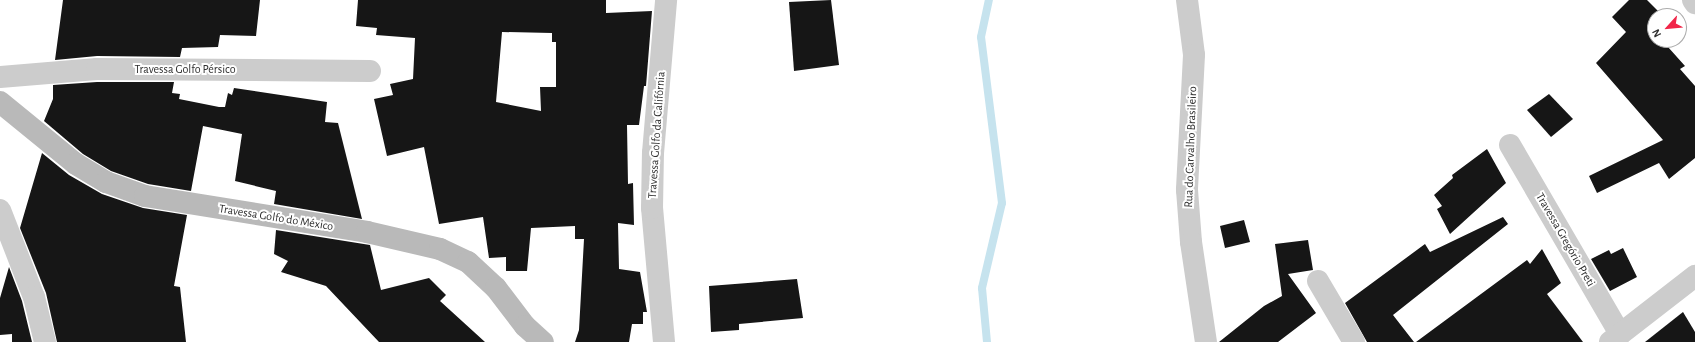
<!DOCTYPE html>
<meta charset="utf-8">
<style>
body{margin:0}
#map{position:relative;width:1695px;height:342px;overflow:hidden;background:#fff;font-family:"Alegreya Sans",sans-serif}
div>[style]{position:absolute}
.stream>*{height:8px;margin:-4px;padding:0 4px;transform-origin:4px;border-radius:4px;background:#c6e3ee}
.building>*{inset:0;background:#161616}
.street>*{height:22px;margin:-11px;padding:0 11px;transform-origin:11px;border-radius:11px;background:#ccc}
.secondary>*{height:22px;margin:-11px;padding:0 11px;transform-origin:11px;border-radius:11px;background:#b9b9b9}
span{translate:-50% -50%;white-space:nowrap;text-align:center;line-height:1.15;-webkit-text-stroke:4px #fff;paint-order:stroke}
.street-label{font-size:12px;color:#2f2f2f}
.north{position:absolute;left:1647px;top:8px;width:40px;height:40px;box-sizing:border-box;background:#fff;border:1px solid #acacac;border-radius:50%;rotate:243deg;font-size:11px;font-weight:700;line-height:16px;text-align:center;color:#2f2f2f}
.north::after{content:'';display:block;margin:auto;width:14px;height:18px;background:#f12649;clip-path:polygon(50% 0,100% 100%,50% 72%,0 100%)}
</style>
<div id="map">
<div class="stream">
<i style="left:987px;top:342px;width:54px;rotate:-95.3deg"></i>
<i style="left:982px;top:288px;width:87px;rotate:-76.8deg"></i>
<i style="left:1002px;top:203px;width:167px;rotate:-97.2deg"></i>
<i style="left:981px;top:37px;width:38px;rotate:-78deg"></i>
</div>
<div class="building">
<i style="clip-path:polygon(63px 0,260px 0,256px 36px,220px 35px,218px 47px,182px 48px,180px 57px,97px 56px,55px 60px)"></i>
<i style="clip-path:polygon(evenodd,358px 0,606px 0,606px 13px,652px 11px,646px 86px,644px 86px,639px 125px,627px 125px,628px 184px,633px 183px,634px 225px,618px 223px,619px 269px,640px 272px,647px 312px,643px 312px,643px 324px,632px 324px,629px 342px,575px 342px,579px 330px,584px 239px,575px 239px,575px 226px,531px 228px,527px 271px,506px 271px,506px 257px,489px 258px,483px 217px,439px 224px,424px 147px,387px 156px,374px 99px,393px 95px,390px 84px,413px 79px,415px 38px,376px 35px,377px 28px,356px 26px,358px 0,502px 32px,552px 33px,552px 42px,556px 42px,556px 87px,540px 87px,541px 111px,496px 102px,502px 32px)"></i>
<i style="clip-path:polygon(831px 0,839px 65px,794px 71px,789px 2px)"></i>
<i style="clip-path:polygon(1629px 0,1647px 0,1663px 16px,1655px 16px,1655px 40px,1675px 40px,1668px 47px,1685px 66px,1680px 69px,1695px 86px,1695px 158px,1669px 179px,1659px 163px,1597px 193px,1589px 176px,1663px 140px,1596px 63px,1626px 32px,1612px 17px)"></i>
<i style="clip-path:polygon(97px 82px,174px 82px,172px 93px,180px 94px,179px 99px,219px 107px,225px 107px,228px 93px,232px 95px,234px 88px,327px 102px,325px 122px,338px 123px,362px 219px,274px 204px,276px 191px,235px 181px,242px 134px,203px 126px,191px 191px,148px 184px,111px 171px,83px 154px,44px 121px,53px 99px,53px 85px)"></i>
<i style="clip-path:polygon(1549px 94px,1573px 119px,1551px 137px,1527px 110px)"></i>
<i style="clip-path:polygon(1487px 149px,1506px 183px,1450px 234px,1437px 209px,1442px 206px,1434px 195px,1453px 178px,1452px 175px)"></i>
<i style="clip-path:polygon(42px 153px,69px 175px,102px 194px,143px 208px,187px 215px,174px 286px,180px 287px,186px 342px,57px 342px,46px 293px,20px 228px)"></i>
<i style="clip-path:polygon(1503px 217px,1508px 224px,1393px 315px,1414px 342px,1367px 342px,1345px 303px,1425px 244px,1430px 252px)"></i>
<i style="clip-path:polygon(1244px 220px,1250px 242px,1225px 248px,1220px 226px)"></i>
<i style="clip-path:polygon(276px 230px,370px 245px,381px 290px,429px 278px,446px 295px,440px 301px,485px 342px,379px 342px,326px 286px,281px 272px,288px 261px,274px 254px)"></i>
<i style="clip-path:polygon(1308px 240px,1313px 270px,1288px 274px,1316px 313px,1278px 342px,1219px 342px,1264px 306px,1282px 296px,1275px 244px)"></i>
<i style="clip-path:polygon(1623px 248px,1637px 277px,1610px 291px,1591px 259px,1609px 250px,1611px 254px)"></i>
<i style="clip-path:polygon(1542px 249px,1561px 283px,1547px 294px,1583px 342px,1416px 342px,1527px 260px,1530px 264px)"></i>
<i style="clip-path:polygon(9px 267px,22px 301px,32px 342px,12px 342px,12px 334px,0 335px,0 298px)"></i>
<i style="clip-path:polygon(797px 279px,803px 318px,739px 324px,739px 330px,711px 332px,709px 286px)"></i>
<i style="clip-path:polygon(1683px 312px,1695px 332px,1695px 342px,1645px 342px)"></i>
</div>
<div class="street">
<i style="left:1187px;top:0;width:55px;rotate:82.7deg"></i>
<i style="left:1194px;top:55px;width:135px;rotate:93deg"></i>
<i style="left:1187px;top:190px;width:52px;rotate:85.6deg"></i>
<i style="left:1191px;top:242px;width:101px;rotate:81.5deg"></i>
<i style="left:1693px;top:0;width:4px;rotate:56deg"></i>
<i style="left:0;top:77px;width:97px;rotate:-4.7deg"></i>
<i style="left:97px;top:69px;width:273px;rotate:0.4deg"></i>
<i style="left:1510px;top:145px;width:219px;rotate:59.8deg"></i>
<i style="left:0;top:210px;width:93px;rotate:68.7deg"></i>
<i style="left:34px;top:297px;width:46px;rotate:76.3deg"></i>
<i style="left:1318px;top:281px;width:71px;rotate:59.5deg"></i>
<i style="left:664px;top:342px;width:135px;rotate:-95.1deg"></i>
<i style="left:652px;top:208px;width:55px;rotate:-89deg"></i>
<i style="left:653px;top:153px;width:154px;rotate:-85.1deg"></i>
<i style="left:1610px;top:342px;width:108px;rotate:-37.8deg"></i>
</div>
<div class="secondary">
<i style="left:0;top:102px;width:98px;rotate:39.2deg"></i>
<i style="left:76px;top:164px;width:35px;rotate:31deg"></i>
<i style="left:106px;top:182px;width:41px;rotate:19.7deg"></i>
<i style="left:145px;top:196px;width:225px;rotate:9.2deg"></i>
<i style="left:367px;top:232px;width:75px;rotate:13.1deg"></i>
<i style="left:440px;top:249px;width:31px;rotate:25deg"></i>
<i style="left:468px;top:262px;width:38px;rotate:43deg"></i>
<i style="left:496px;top:288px;width:48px;rotate:52.7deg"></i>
<i style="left:525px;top:326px;width:24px;rotate:42deg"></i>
</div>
<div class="street-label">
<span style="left:185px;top:70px">Travessa Golfo Pérsico</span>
<span style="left:657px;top:135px;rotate:-86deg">Travessa Golfo da Califórnia</span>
<span style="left:1191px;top:147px;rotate:-88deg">Rua do Carvalho Brasileiro</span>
<span style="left:276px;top:218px;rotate:9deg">Travessa Golfo do México</span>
<span style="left:1565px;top:240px;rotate:60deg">Travessa Gregório Preti</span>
</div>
<div class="north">N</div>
</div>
